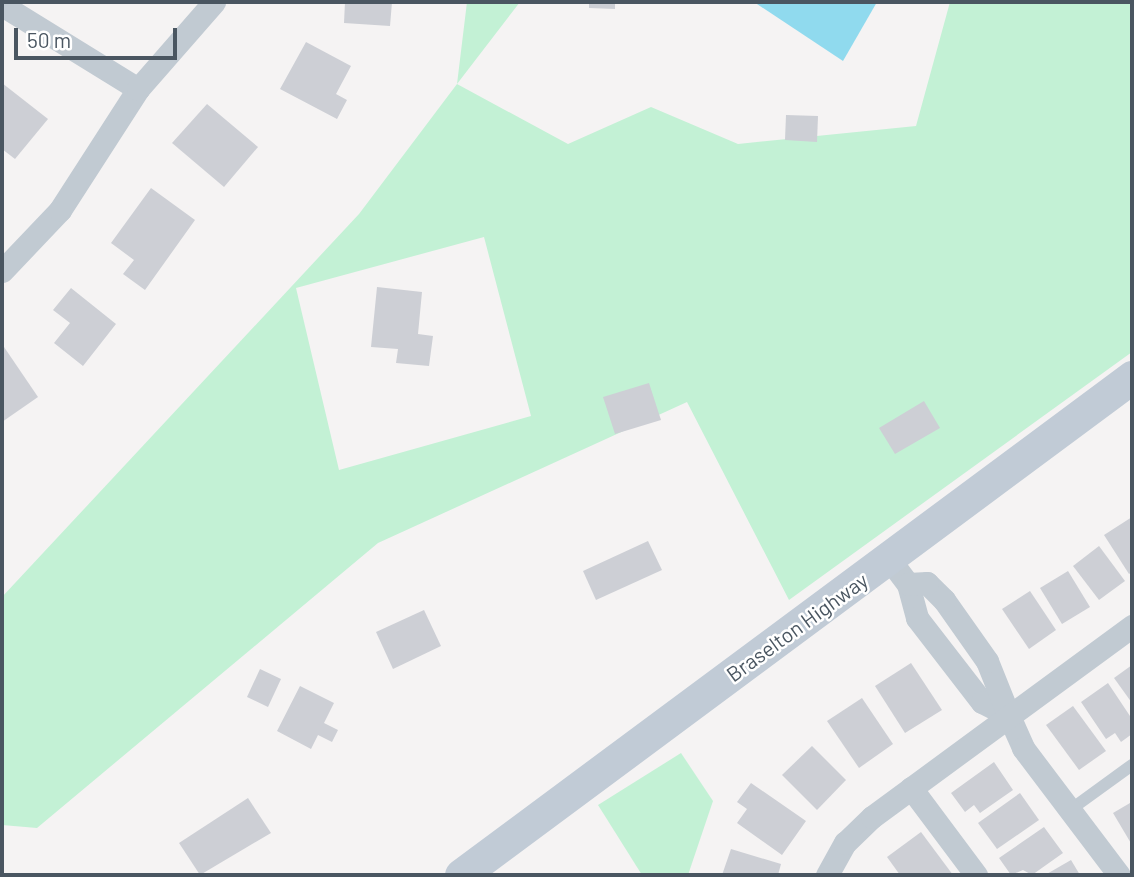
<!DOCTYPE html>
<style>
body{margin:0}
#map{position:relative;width:1134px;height:877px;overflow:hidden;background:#f5f3f3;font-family:Barlow,sans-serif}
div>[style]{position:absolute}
.green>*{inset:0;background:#c3f1d5}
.water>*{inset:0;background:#90daee}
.building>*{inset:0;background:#cdcfd5}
.service>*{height:12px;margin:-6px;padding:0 6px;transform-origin:6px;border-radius:6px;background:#c1cad2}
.minor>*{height:23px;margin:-11.5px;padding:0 11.5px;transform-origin:11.5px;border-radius:11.5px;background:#c1cad2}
.secondary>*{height:33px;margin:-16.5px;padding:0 16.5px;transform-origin:16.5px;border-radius:16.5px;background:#c1cbd6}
span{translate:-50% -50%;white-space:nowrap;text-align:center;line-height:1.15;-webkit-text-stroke:5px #fff;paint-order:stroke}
.street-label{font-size:21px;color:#4a5661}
.frame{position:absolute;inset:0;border:4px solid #4a5661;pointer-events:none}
.scale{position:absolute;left:14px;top:28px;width:163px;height:32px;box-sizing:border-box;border:4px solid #4a5661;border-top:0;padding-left:9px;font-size:21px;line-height:24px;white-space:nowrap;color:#4a5661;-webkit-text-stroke:5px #fff;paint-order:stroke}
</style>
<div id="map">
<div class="green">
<i style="clip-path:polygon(evenodd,467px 2px,520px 2px,457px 84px,568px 144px,651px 107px,738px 144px,916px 126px,950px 2px,1132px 2px,1132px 352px,789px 600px,687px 402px,378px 543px,37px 828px,2px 825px,2px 597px,359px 214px,457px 84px,467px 2px,484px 237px,531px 416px,339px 470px,296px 288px,484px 237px)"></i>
<i style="clip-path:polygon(681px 753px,713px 801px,688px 875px,642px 875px,598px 805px)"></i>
</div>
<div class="water">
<i style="clip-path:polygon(754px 2px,877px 2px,843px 61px)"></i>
</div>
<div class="building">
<i style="clip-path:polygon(345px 2px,392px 2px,390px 26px,344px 23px)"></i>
<i style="clip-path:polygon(589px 2px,615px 2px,615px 9px,589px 8px)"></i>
<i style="clip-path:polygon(306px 42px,351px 66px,336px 94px,347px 100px,337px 119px,280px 89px)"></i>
<i style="clip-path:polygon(2px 83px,48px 119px,15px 159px,2px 149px)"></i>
<i style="clip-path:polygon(207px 104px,258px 147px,224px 187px,172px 143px)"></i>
<i style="clip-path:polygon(786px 115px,818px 116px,817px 142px,785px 140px)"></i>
<i style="clip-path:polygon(151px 188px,195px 220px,145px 290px,123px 274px,134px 260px,111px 243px)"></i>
<i style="clip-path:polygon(377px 287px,422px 292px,418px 334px,433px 336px,429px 366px,396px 363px,398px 349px,371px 347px)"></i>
<i style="clip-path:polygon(71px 288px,116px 324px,83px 366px,54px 343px,70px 323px,53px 310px)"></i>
<i style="clip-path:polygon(2px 344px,38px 397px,2px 422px)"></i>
<i style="clip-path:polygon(649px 383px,661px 420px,615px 434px,603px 397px)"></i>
<i style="clip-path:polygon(924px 401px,940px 428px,895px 454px,879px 428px)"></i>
<i style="clip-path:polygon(1132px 517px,1132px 572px,1129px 574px,1104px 535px)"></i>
<i style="clip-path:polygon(648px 541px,662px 570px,596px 600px,583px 571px)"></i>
<i style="clip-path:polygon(1099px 546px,1125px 581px,1099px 600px,1073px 566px)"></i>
<i style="clip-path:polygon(1068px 571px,1090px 607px,1062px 624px,1040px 588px)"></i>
<i style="clip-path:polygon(1030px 591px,1056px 630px,1029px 649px,1002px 609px)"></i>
<i style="clip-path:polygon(424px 610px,441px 646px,393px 669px,376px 632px)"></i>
<i style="clip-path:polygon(911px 663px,942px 710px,905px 733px,875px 686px)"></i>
<i style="clip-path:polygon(1132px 665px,1132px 703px,1114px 678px)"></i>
<i style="clip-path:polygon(260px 669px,281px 679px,268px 707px,247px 697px)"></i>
<i style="clip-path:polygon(1108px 683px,1132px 719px,1132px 734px,1121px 742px,1115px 733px,1106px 739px,1081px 702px)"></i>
<i style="clip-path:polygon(300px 686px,334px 703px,324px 723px,338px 730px,332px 742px,318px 735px,311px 749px,277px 731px)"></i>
<i style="clip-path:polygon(862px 698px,893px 744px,859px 768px,827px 721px)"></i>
<i style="clip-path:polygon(1073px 706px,1106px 751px,1079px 770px,1046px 725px)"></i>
<i style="clip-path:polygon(812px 746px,846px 780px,817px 810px,782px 775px)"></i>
<i style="clip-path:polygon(994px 762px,1013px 790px,980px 813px,974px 805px,965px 812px,951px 793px)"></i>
<i style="clip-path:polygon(751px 783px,806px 821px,782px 855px,737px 823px,747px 809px,737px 802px)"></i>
<i style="clip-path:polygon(1020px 793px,1039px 820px,997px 849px,978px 823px)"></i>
<i style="clip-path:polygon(248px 798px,271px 833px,200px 875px,179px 843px)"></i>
<i style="clip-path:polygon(1130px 803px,1132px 807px,1132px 845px,1113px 813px)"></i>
<i style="clip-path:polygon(1044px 827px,1063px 853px,1032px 875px,1023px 870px,1011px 875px,999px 858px)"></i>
<i style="clip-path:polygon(921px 832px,953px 875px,900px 875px,887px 857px)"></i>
<i style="clip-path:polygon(731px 849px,781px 864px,778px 875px,722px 875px)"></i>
<i style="clip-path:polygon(1071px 860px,1080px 875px,1045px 875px)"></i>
</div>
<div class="service">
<i style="left:1070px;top:810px;width:77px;rotate:-36deg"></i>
</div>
<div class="minor">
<i style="left:2px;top:5px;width:160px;rotate:31.7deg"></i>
<i style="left:2px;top:271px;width:84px;rotate:-46.4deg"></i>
<i style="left:60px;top:210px;width:144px;rotate:-57.2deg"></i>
<i style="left:138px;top:89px;width:116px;rotate:-48.9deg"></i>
<i style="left:889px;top:559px;width:31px;rotate:53deg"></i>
<i style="left:908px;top:584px;width:35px;rotate:75deg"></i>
<i style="left:917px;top:618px;width:106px;rotate:52.3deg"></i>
<i style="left:982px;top:702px;width:30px;rotate:27deg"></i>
<i style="left:1009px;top:716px;width:59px;rotate:-111.8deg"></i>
<i style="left:987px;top:661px;width:75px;rotate:-125.2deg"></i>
<i style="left:944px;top:600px;width:24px;rotate:-135deg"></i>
<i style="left:927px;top:583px;width:19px;rotate:177deg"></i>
<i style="left:1009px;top:716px;width:35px;rotate:66deg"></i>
<i style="left:1023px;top:748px;width:159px;rotate:52.9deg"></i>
<i style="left:911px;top:788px;width:109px;rotate:53.2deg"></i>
<i style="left:827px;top:875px;width:37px;rotate:-61deg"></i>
<i style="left:845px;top:843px;width:37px;rotate:-44deg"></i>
<i style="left:872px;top:817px;width:323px;rotate:-36.3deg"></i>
</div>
<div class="secondary">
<i style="left:461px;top:875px;width:836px;rotate:-36.58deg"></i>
</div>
<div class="street-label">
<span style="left:797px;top:627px;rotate:-36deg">Braselton Highway</span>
</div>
<div class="frame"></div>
<div class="scale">50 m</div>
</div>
